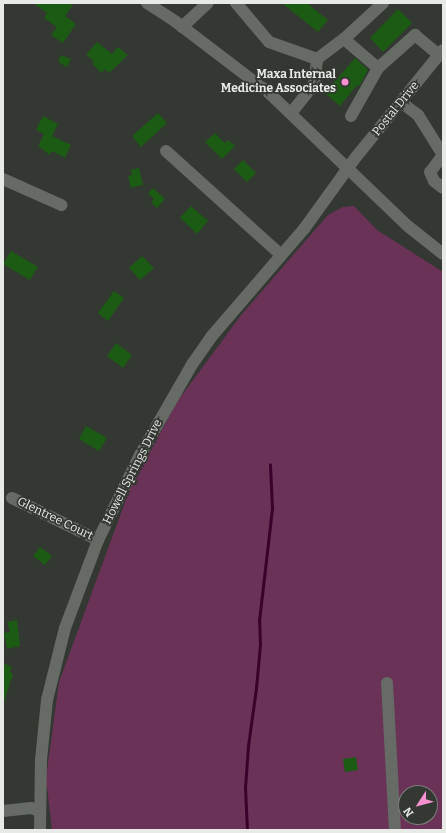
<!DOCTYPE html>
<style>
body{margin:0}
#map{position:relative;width:446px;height:833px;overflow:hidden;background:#333832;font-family:Bitter,serif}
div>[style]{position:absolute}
.green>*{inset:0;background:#6b3257}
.stream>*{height:2.5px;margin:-1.25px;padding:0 1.25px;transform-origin:1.25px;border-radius:1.25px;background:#3a022a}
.building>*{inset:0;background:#1c5b13}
.minor>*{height:12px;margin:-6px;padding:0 6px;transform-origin:6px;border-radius:6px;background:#666b65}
.dots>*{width:11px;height:11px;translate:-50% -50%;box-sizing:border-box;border:2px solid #333832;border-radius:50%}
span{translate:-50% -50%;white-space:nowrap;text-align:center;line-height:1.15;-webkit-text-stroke:3.5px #333832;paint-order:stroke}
.poi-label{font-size:12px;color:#e7eae6;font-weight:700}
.right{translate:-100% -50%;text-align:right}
.street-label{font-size:12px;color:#e7eae6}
.frame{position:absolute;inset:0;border:4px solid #e7eae6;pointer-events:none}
.north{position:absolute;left:398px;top:785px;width:40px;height:40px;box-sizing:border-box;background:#333832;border:1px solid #7b7f7a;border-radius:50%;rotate:234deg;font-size:11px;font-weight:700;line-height:16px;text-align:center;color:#e7eae6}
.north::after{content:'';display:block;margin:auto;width:14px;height:18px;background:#f690d0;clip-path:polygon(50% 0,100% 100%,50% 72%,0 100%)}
</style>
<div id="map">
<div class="green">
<i style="clip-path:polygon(evenodd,354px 206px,377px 230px,443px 272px,443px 830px,52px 830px,46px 778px,59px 682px,131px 486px,179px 399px,242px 314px,328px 215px,343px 207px,354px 206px,406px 793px,430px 793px,430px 817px,406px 817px,406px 793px)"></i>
</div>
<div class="stream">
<i style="left:247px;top:830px;width:42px;rotate:-92.7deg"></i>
<i style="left:245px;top:788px;width:42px;rotate:-85.9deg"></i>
<i style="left:248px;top:746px;width:59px;rotate:-82.1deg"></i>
<i style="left:256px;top:688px;width:43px;rotate:-84.7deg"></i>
<i style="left:260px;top:645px;width:24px;rotate:-92deg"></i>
<i style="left:259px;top:621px;width:114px;rotate:-83.4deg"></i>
<i style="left:272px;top:508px;width:43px;rotate:-92.7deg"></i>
</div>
<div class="building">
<i style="clip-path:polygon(33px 3px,74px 3px,65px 16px,76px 24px,63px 43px,51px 35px,57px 27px,44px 18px,47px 13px)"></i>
<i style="clip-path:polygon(282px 3px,307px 3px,328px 20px,318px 32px)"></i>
<i style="clip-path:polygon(398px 9px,412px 23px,383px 52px,370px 38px)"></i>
<i style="clip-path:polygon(97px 42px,112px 54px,118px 47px,128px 55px,109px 73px,105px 69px,102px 73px,92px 64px,94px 61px,86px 55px)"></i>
<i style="clip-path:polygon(61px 55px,71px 59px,67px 67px,58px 62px)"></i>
<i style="clip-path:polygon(355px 58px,368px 70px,359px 86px,357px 85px,340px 106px,325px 93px)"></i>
<i style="clip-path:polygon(158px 113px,167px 123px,141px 147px,132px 136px)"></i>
<i style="clip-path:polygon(43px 116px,58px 124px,52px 136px,71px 145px,65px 158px,52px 151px,50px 155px,38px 146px,44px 134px,36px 130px)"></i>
<i style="clip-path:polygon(215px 133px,225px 143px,228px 140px,235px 146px,222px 159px,205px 142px)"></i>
<i style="clip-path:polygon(243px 160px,256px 173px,247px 182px,234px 169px)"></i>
<i style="clip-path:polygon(139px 168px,143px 185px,131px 188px,128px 176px,132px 175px,131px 170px)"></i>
<i style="clip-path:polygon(153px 188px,165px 199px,157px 208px,151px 202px,154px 199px,148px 193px)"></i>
<i style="clip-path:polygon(191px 206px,208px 221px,197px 234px,180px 218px)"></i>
<i style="clip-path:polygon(11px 251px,38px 267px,30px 280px,3px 264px)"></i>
<i style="clip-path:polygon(142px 256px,154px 268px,140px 280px,129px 268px)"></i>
<i style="clip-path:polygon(114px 291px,124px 298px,108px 321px,98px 313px)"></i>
<i style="clip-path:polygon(116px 343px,132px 355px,123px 368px,107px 356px)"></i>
<i style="clip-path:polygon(86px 426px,107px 438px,99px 451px,79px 439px)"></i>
<i style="clip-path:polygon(40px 547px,52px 556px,45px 565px,33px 556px)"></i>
<i style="clip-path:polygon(17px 620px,20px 646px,7px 649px,4px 633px,10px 632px,7px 622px)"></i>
<i style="clip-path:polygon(3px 663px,12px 667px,10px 672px,13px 674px,3px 705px)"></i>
<i style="clip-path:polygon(356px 757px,358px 770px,345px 772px,343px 759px)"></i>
</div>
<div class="minor">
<i style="left:147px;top:3px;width:35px;rotate:33deg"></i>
<i style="left:176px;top:22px;width:116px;rotate:37.3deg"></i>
<i style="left:268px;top:92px;width:195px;rotate:43.8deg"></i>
<i style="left:409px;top:227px;width:43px;rotate:38.5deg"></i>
<i style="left:236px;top:3px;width:51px;rotate:49.8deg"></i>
<i style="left:269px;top:42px;width:51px;rotate:19.5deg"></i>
<i style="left:317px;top:59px;width:34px;rotate:-37deg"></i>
<i style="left:344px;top:39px;width:45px;rotate:40.5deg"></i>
<i style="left:378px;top:68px;width:50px;rotate:-41.7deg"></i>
<i style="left:415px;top:35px;width:31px;rotate:40deg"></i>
<i style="left:182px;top:27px;width:35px;rotate:-43deg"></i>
<i style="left:344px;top:39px;width:53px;rotate:-42.7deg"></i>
<i style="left:402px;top:103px;width:20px;rotate:37deg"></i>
<i style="left:418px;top:115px;width:47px;rotate:58deg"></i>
<i style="left:291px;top:113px;width:36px;rotate:-51deg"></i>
<i style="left:314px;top:85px;width:26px;rotate:-83deg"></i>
<i style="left:351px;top:116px;width:55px;rotate:-60.6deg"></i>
<i style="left:166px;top:151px;width:155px;rotate:42.1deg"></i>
<i style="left:443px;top:155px;width:21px;rotate:127deg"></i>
<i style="left:430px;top:172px;width:10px;rotate:66deg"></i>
<i style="left:434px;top:181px;width:11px;rotate:38deg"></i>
<i style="left:3px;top:179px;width:64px;rotate:24.1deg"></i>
<i style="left:12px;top:498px;width:96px;rotate:26deg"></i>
<i style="left:387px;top:683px;width:147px;rotate:86.9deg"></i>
<i style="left:3px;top:811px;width:28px;rotate:-6deg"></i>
<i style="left:31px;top:808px;width:9px;rotate:21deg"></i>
<i style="left:40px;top:830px;width:70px;rotate:-89.2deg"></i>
<i style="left:41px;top:760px;width:60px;rotate:-84.3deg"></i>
<i style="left:47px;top:700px;width:74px;rotate:-76deg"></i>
<i style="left:65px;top:628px;width:94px;rotate:-69.4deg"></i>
<i style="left:98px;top:540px;width:95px;rotate:-63.7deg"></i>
<i style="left:140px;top:455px;width:106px;rotate:-60.1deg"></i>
<i style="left:193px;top:363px;width:32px;rotate:-55deg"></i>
<i style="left:211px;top:337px;width:143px;rotate:-49.3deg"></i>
<i style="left:304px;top:229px;width:89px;rotate:-54.2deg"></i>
<i style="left:356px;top:157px;width:138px;rotate:-50.9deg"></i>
</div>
<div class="dots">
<i style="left:345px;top:82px;background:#f690d0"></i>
</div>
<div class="poi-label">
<span class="right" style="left:336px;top:82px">Maxa Internal<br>Medicine Associates</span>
</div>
<div class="street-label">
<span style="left:396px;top:109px;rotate:-51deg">Postal Drive</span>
<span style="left:133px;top:472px;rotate:-63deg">Howell Springs Drive</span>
<span style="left:55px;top:519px;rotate:26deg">Glentree Court</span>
</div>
<div class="frame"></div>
<div class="north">N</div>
</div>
